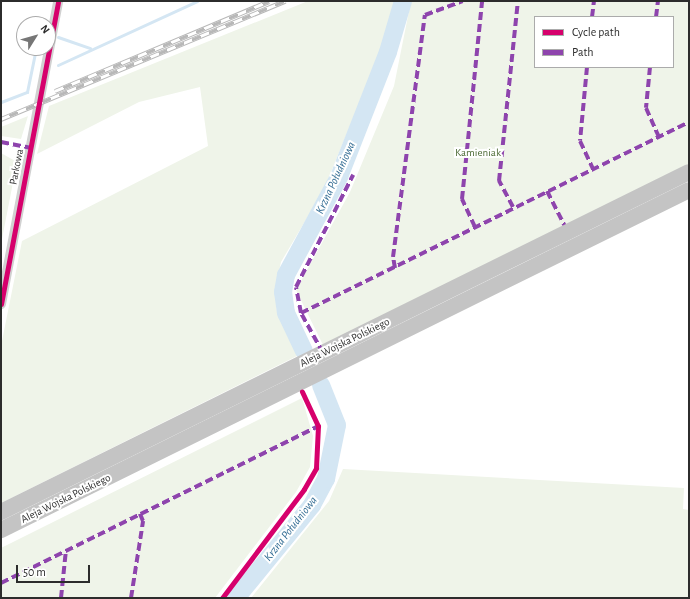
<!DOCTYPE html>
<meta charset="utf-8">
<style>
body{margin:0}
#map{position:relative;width:690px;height:599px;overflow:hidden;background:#fff;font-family:"Alegreya Sans",sans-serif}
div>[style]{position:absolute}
.green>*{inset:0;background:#eff4e9}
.stream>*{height:3px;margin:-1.5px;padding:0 1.5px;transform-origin:1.5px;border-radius:1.5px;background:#d4e6f3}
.river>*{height:18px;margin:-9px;padding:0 9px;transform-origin:9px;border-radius:9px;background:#d4e6f3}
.street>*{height:10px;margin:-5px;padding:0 5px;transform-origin:5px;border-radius:5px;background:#d1d1d1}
.primary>*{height:16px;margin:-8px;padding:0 8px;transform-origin:8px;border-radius:8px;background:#c4c4c4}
.rail>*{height:4.5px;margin-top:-2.25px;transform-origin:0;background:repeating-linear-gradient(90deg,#fff 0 9px,#b8b8b8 0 18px);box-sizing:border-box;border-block:1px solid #b8b8b8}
.quiet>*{height:4px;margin-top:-2px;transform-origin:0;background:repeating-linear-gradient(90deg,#8e44ad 0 8px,transparent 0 12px)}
.cycleway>*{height:5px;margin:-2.5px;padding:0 2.5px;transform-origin:2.5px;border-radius:2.5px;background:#d6006c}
span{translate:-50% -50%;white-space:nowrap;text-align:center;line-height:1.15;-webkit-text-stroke:4px #fff;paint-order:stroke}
.park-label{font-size:11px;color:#4d6b36}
.street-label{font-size:11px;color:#2c2c2c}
.water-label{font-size:12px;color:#346d94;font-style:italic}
.frame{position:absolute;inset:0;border:2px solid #2c2c2c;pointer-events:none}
.legend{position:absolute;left:534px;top:16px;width:140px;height:52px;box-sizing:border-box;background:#fff;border:1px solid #ababab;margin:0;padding:5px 7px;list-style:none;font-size:12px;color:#2c2c2c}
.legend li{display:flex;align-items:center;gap:8px;height:20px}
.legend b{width:20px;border:1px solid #ababab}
.north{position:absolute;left:16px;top:16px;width:40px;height:40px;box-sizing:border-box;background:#fff;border:1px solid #ababab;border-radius:50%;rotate:53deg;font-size:11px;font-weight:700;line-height:16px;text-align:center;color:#2c2c2c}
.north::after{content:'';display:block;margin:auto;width:14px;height:18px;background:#767676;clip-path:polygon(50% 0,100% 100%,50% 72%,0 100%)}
.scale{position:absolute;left:16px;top:565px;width:74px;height:18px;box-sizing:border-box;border:2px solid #2c2c2c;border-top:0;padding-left:5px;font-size:12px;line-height:14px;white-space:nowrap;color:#2c2c2c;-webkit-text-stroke:3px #fff;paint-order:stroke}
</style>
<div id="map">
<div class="green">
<i style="clip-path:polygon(308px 1px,397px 1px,390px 28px,324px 189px,281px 262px,275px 289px,277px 312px,299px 355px,1px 503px,1px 346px,22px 241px,208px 146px,200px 87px,139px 102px,37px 154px,49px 106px)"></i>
<i style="clip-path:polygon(evenodd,411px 1px,689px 1px,689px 164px,323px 345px,296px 290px,350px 192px,394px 86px,411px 1px,535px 17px,673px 17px,673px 67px,535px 67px,535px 17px)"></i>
<i style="clip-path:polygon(28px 116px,21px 139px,1px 136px,1px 127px)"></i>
<i style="clip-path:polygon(1px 153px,17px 162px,1px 244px)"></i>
<i style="clip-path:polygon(302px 398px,313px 436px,310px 467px,296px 492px,215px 598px,1px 598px,1px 548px)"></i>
<i style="clip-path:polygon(343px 469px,684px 488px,683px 509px,689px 510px,689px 598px,251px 598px,329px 501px)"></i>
</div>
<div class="stream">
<i style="left:58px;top:37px;width:34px;rotate:19deg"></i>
<i style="left:58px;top:65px;width:153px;rotate:-24.7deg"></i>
<i style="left:1px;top:102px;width:28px;rotate:-21deg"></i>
<i style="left:27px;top:92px;width:45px;rotate:-78.4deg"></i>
</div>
<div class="river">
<i style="left:304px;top:351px;width:42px;rotate:-115.3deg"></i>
<i style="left:286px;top:313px;width:21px;rotate:-98deg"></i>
<i style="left:283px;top:292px;width:17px;rotate:-80deg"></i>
<i style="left:286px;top:275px;width:111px;rotate:-61.6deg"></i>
<i style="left:339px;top:177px;width:134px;rotate:-68.6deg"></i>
<i style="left:388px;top:52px;width:53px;rotate:-73.6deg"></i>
<i style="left:236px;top:598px;width:120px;rotate:-50.7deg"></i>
<i style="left:312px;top:505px;width:30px;rotate:-62deg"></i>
<i style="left:326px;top:479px;width:55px;rotate:-78.5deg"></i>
<i style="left:337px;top:425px;width:43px;rotate:-111.8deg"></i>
</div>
<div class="street">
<i style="left:1px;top:304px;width:308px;rotate:-79.3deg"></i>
</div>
<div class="primary">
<i style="left:1px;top:512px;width:767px;rotate:-26.3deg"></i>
<i style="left:1px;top:530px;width:767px;rotate:-26.3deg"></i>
</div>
<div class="rail">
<i style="left:55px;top:91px;width:232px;rotate:-22.8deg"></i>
<i style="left:1px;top:119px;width:308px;rotate:-22.6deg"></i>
</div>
<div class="quiet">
<i style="left:592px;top:17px;width:16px;rotate:-83deg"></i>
<i style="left:656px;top:17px;width:16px;rotate:-83deg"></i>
<i style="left:587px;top:67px;width:74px;rotate:95.4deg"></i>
<i style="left:580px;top:141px;width:31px;rotate:65deg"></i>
<i style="left:650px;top:67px;width:41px;rotate:95.6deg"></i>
<i style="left:646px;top:108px;width:32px;rotate:66deg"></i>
<i style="left:1px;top:142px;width:31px;rotate:11deg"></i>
<i style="left:547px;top:191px;width:38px;rotate:63deg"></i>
<i style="left:513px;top:207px;width:30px;rotate:-118deg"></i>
<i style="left:499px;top:181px;width:181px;rotate:-84deg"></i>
<i style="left:475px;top:227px;width:31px;rotate:-115deg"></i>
<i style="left:462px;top:199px;width:199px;rotate:-84.2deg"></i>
<i style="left:395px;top:268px;width:11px;rotate:-100deg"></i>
<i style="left:393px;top:257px;width:244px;rotate:-82.5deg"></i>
<i style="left:425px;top:15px;width:40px;rotate:-20.2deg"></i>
<i style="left:301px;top:313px;width:432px;rotate:-26.2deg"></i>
<i style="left:323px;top:353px;width:46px;rotate:-118.8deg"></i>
<i style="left:301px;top:313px;width:26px;rotate:-101deg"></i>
<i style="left:296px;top:287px;width:126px;rotate:-63deg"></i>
<i style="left:1px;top:583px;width:354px;rotate:-26.3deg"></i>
<i style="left:61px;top:598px;width:48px;rotate:-84.1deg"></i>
<i style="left:131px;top:598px;width:78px;rotate:-81.1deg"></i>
<i style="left:143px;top:521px;width:8px;rotate:-113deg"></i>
</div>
<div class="cycleway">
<i style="left:1px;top:304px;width:308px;rotate:-79.3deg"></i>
<i style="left:222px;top:598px;width:136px;rotate:-53deg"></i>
<i style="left:304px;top:489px;width:24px;rotate:-60deg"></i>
<i style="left:316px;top:468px;width:42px;rotate:-87.3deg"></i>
<i style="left:318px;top:426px;width:38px;rotate:-115deg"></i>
</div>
<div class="park-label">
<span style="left:478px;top:153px">Kamieniak</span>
</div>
<div class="street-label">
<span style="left:17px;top:167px;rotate:-79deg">Parkowa</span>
<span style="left:345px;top:343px;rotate:-26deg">Aleja Wojska Polskiego</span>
<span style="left:66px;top:499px;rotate:-26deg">Aleja Wojska Polskiego</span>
</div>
<div class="water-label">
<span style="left:336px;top:178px;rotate:-65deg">Krzna Południowa</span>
<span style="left:291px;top:529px;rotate:-52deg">Krzna Południowa</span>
</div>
<div class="frame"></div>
<ul class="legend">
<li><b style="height:5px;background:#d6006c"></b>Cycle path</li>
<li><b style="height:5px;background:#8e44ad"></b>Path</li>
</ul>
<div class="north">N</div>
<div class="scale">50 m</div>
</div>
